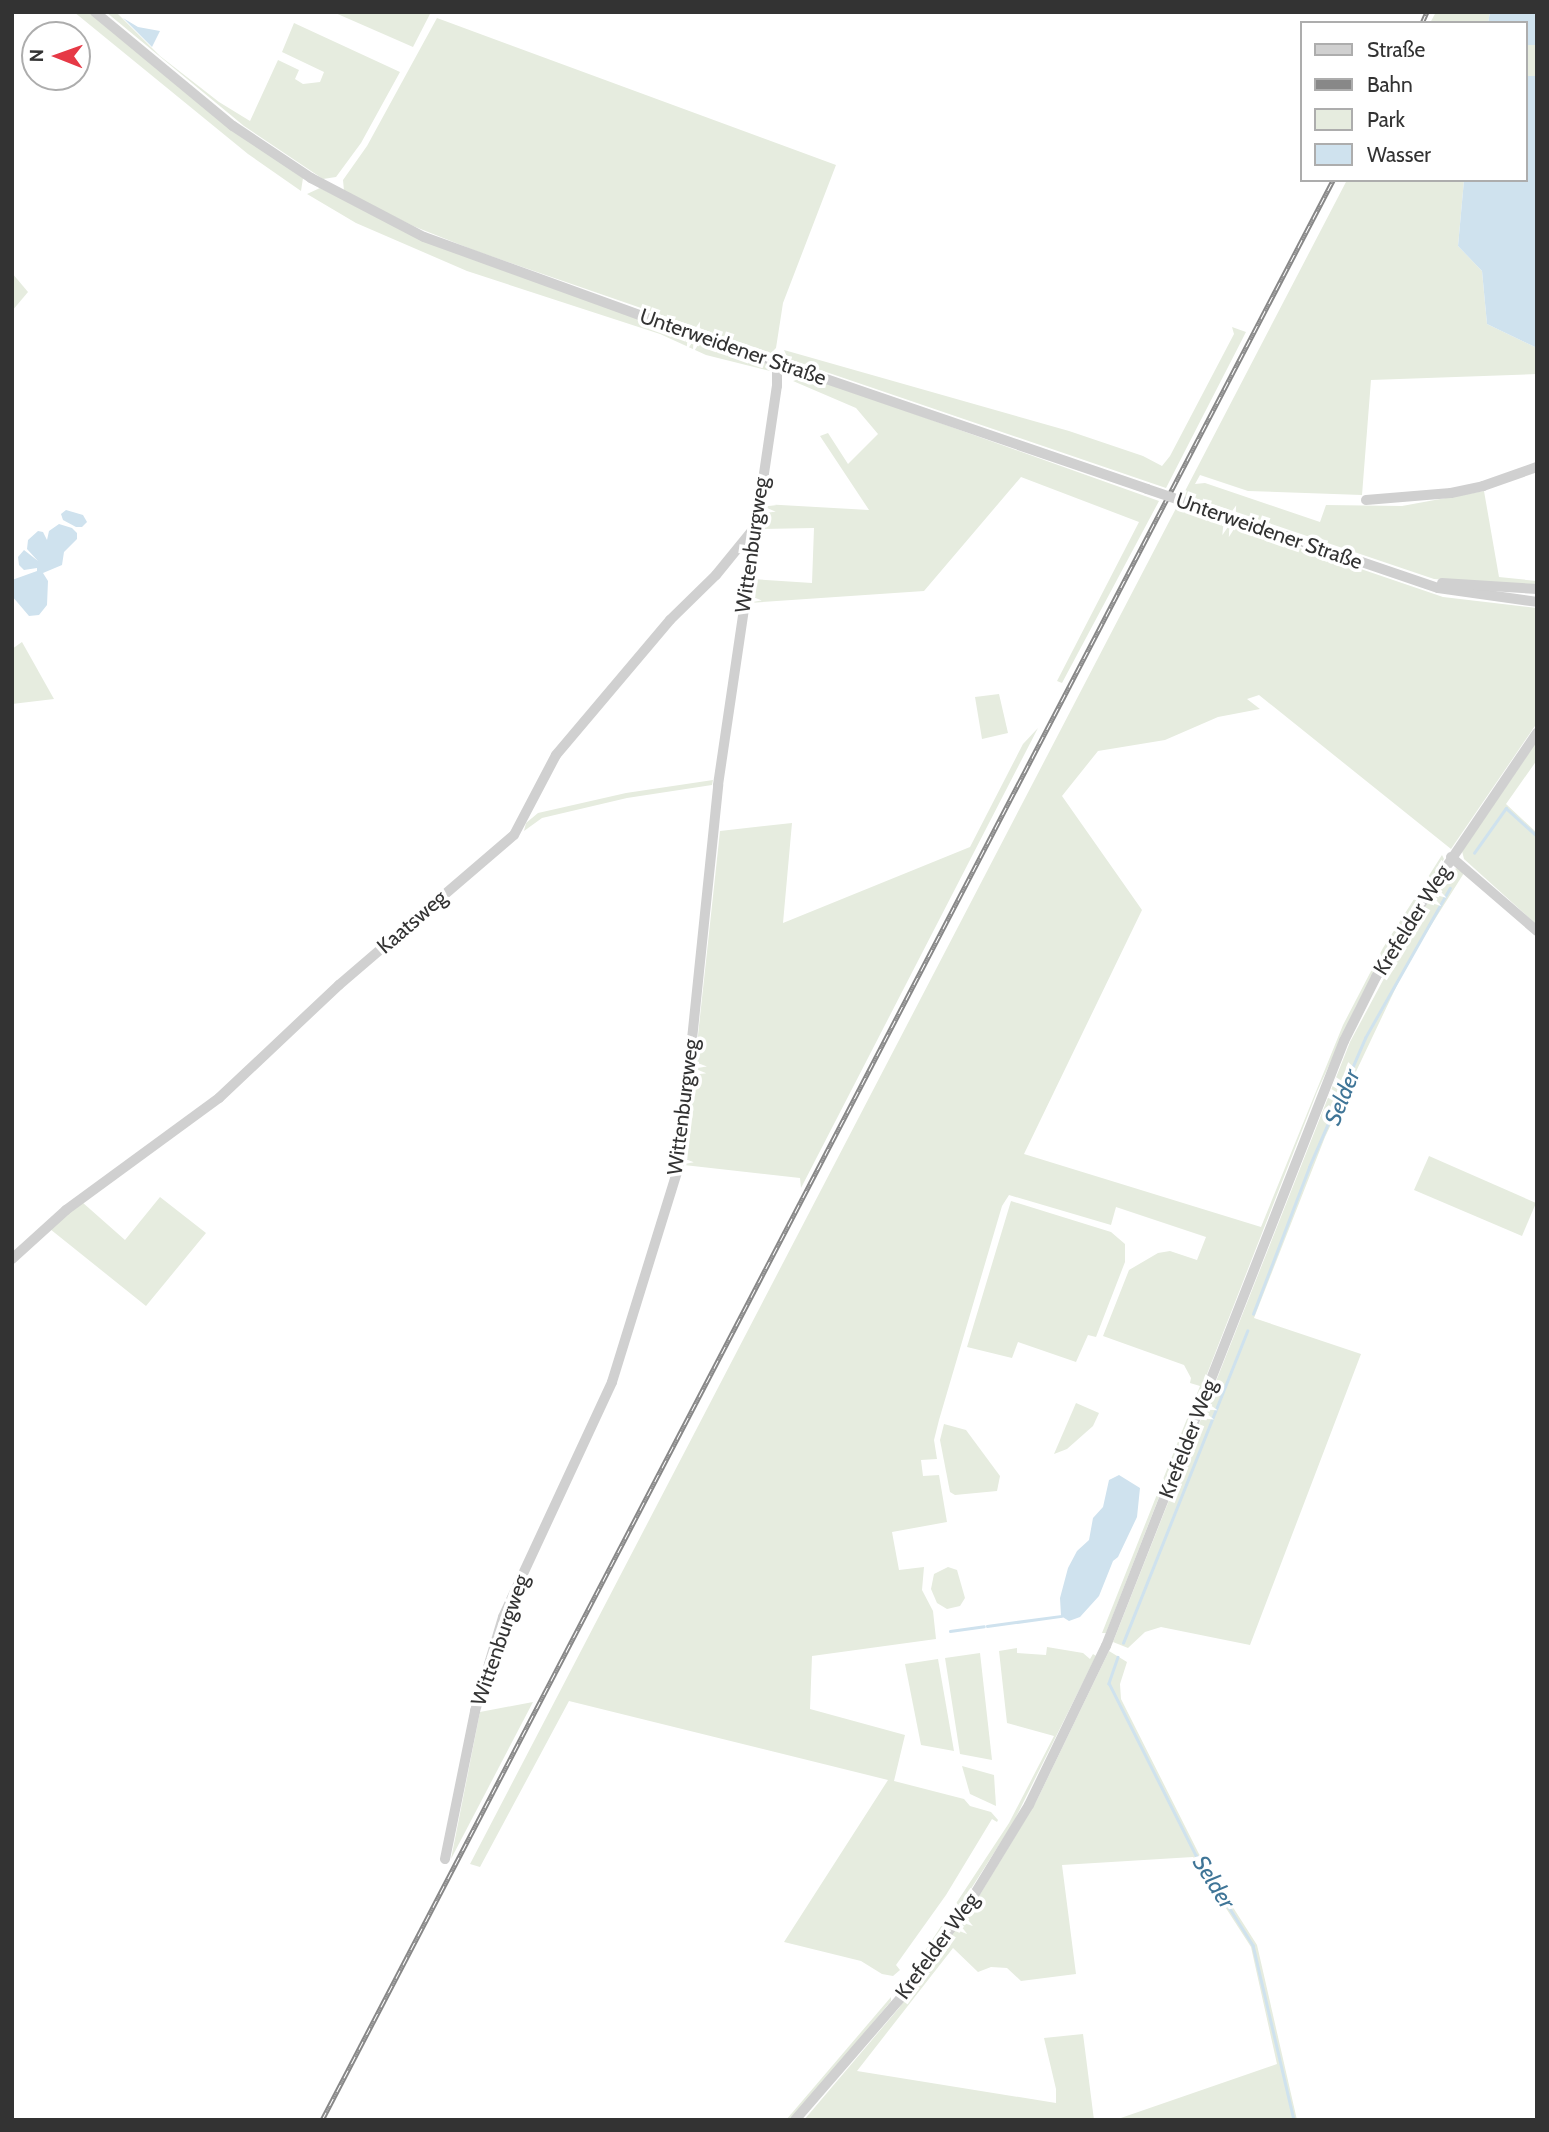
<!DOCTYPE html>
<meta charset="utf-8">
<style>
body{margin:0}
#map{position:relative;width:1549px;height:2132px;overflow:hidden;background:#fff;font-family:Cabin,sans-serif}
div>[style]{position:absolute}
.green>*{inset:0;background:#e6ecdf}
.water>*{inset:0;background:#cfe2ee}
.stream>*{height:2.5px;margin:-1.25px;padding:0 1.25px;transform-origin:1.25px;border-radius:1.25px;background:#cfe2ee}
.minor>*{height:10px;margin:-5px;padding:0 5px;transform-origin:5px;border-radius:5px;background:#d0d0d0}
.rail>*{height:5px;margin-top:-2.5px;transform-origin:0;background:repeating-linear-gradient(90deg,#fff 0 8px,#888 0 16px);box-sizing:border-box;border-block:2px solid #888}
.minor-bridge>*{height:10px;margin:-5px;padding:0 5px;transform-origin:5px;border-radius:5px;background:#d0d0d0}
span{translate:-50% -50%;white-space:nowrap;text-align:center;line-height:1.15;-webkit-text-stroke:7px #fff;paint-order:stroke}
.street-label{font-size:21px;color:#333}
.water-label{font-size:23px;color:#3f7597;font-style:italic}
.frame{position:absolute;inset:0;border:14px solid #333;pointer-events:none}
.legend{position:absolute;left:1300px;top:21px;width:228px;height:161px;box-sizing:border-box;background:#fff;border:2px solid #adadad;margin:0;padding:9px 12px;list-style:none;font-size:21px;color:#333}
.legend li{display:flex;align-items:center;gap:14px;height:35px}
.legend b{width:35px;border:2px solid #adadad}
.north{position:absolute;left:21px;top:21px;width:70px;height:70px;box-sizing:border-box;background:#fff;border:2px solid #adadad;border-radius:50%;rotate:271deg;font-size:19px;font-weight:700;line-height:28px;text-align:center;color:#333}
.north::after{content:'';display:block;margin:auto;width:24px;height:32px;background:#e63946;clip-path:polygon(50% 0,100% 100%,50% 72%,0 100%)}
</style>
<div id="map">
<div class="green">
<i style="clip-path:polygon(74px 12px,90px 12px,222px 122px,303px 178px,301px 191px,248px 154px)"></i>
<i style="clip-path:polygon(106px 12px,116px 12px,160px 56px,219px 102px,250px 121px,278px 60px,299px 70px,295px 79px,303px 84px,320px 82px,324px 72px,282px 52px,294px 23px,400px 72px,361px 143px,336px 177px,323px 179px,244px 126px)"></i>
<i style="clip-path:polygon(333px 12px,431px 12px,413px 47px)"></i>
<i style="clip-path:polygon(1436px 12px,1490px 12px,1488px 23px,1430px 23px)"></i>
<i style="clip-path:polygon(437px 18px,836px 165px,783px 303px,776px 348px,771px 353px,476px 251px,413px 226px,344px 191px,343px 180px,367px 146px)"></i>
<i style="clip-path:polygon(1526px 45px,1537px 45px,1537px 76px,1526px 76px)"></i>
<i style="clip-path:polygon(1347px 180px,1464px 180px,1458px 246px,1482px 271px,1487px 324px,1537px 348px,1537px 374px,1371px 380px,1362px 495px,1248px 491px,1200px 475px,1195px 484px,1205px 483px,1320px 522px,1326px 505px,1402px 506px,1484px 491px,1499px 577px,1537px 581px,1537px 587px,1434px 579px,1189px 496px,1182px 508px,1443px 597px,1537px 608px,1537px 723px,1451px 849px,1259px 695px,1247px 699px,1260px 709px,1218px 717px,1165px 740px,1098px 751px,1062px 796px,1142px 910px,1024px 1154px,1261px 1227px,1343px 1025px,1383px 948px,1442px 855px,1444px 859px,1386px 951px,1356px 1006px,1317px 1092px,1106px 1633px,1102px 1633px,1200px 1386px,1190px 1383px,1191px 1378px,1184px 1365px,1103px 1336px,1129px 1270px,1158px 1253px,1170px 1251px,1197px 1260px,1206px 1237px,1116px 1207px,1111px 1225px,1009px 1195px,1002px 1206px,939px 1420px,934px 1440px,937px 1459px,921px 1460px,923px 1476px,939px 1475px,947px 1522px,892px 1532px,899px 1570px,924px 1567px,922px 1590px,933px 1611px,936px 1639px,812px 1656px,810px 1709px,905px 1735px,894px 1781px,964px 1799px,970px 1806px,991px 1812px,998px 1820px,997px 1822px,992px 1819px,946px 1895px,896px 1965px,900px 1970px,893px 1976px,882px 1974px,861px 1961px,784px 1942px,888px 1780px,569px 1701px,480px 1867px,470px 1864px)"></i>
<i style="clip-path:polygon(320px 188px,416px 237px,770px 363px,770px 371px,706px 355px,660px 334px,467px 271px,356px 223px,307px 194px)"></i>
<i style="clip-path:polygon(12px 273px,28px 292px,12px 311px)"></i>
<i style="clip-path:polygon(1232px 327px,1246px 332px,1166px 488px,788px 359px,784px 350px,1069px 431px,1143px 456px,1162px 466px,1170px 456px,1234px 334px)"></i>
<i style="clip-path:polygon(808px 376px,1159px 501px,1062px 683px,1057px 681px,1139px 522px,1021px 477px,924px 591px,749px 603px,752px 579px,812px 583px,814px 528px,759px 529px,763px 504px,869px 510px,820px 436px,828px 433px,848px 464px,878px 434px,856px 408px,793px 381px)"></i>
<i style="clip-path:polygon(22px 642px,54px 699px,12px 704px,12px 649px)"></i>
<i style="clip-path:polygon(999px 694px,1008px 733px,982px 739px,975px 697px)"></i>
<i style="clip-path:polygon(1038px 728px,801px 1188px,800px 1178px,684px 1165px,720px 831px,792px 823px,783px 923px,970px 847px,1023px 744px)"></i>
<i style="clip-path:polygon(1537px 741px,1537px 760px,1506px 804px,1537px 833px,1537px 925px,1464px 859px,1462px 851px)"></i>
<i style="clip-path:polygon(713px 780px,712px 785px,627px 798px,542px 818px,524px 831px,526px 823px,538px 813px,626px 793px)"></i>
<i style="clip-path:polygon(1458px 868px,1464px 873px,1408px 962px,1325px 1137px,1254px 1318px,1361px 1354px,1250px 1645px,1161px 1627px,1145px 1632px,1128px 1648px,1113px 1642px,1350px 1042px,1412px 926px,1450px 870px)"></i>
<i style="clip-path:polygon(1429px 1156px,1536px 1203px,1522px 1236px,1414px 1190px)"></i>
<i style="clip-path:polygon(160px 1197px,206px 1233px,146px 1306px,50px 1229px,82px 1202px,125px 1240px)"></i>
<i style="clip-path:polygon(1011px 1201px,1111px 1232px,1125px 1244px,1125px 1262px,1096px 1337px,1088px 1335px,1076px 1362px,1018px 1342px,1012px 1358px,967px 1347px)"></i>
<i style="clip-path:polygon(1076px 1403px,1099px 1413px,1093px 1426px,1067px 1449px,1054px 1454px)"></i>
<i style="clip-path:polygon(944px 1424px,966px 1430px,1000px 1476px,997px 1491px,955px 1495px,950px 1492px,940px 1440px)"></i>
<i style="clip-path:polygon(948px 1567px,957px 1570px,965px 1598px,960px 1606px,947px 1609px,937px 1603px,931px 1589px,934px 1574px)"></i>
<i style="clip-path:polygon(1047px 1647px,1083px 1653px,1090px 1659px,1093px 1654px,1096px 1656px,1013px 1823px,960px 1906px,903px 1984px,1009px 1823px,1054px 1736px,1007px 1723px,999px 1651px,1017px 1648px,1017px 1653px,1046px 1655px)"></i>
<i style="clip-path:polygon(1109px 1651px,1127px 1662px,1120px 1684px,1121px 1699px,1199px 1854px,1257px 1945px,1297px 2120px,1115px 2120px,1277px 2064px,1251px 1947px,1193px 1857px,1062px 1865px,1076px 1974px,1021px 1981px,1007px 1968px,991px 1967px,978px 1972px,953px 1948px,857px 2071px,1056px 2103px,1056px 2089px,1044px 2038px,1083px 2034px,1094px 2120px,804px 2120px,899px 2008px,976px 1901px,1036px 1802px)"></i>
<i style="clip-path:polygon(980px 1653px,992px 1760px,960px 1754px,945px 1658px)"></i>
<i style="clip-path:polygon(938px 1659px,954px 1751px,921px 1745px,905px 1664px)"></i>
<i style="clip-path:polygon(533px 1702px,451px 1859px,480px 1712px)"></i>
<i style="clip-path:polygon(962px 1766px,994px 1775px,996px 1806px,970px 1794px)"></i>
<i style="clip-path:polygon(891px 1997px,891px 2001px,862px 2036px,790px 2120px,786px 2120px)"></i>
</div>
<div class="water">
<i style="clip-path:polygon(1490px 12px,1537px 12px,1537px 45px,1526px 45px,1526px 23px,1488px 23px)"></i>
<i style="clip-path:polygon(123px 18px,138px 27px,160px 31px,152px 47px)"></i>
<i style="clip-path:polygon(1526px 76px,1537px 76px,1537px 348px,1487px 324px,1482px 271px,1458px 246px,1464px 180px,1526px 180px)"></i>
<i style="clip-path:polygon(66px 510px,83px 515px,87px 522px,82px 527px,76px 527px,63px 520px,61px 514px)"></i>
<i style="clip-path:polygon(59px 524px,72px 528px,77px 533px,77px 539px,64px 552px,62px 565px,43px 573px,48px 581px,47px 605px,39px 615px,29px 616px,12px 596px,12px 580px,37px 571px,37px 568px,24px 570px,19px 565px,18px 557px,24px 550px,38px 561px,27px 549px,28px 540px,38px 531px,43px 532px,47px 540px,49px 531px)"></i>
<i style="clip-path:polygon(1119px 1475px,1140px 1488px,1137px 1517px,1118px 1557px,1113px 1561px,1099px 1596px,1080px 1617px,1069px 1621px,1061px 1616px,1060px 1598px,1068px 1568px,1077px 1551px,1089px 1540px,1093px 1518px,1103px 1507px,1109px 1480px)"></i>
</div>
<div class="stream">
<i style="left:1474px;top:853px;width:55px;rotate:-54.6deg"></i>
<i style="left:1506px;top:808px;width:42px;rotate:42.1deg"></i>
<i style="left:1253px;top:1314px;width:157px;rotate:-69.1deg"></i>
<i style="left:1309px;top:1167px;width:141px;rotate:-66.5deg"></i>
<i style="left:1365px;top:1038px;width:172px;rotate:-60.5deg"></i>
<i style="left:987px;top:1626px;width:75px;rotate:-7.7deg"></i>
<i style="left:950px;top:1631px;width:34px;rotate:-8deg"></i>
<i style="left:1123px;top:1643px;width:336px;rotate:-68.3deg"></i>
<i style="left:1118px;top:1657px;width:28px;rotate:109deg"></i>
<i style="left:1109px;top:1683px;width:193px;rotate:63.2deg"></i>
<i style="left:1196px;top:1855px;width:107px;rotate:57.7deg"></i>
<i style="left:1253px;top:1945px;width:180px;rotate:76.8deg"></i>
</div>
<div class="minor">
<i style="left:95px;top:12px;width:179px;rotate:39.6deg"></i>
<i style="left:233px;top:126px;width:94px;rotate:33.7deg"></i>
<i style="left:311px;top:178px;width:127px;rotate:27.6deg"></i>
<i style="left:424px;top:237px;width:235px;rotate:19.9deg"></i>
<i style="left:645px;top:317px;width:531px;rotate:18.91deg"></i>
<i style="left:1366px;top:500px;width:85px;rotate:-4.7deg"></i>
<i style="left:1451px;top:493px;width:33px;rotate:-12deg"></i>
<i style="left:1483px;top:486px;width:57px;rotate:-19.4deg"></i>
<i style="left:1206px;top:509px;width:245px;rotate:18.8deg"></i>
<i style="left:1438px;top:588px;width:100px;rotate:8deg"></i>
<i style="left:1442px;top:583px;width:95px;rotate:3.6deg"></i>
<i style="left:1451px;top:857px;width:113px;rotate:40.7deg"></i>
<i style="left:12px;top:1259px;width:73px;rotate:-42.2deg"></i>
<i style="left:66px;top:1210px;width:190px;rotate:-36.2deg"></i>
<i style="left:219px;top:1098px;width:165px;rotate:-43.3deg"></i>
<i style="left:339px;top:985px;width:230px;rotate:-40.6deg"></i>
<i style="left:514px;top:835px;width:90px;rotate:-62.3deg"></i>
<i style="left:556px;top:755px;width:177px;rotate:-49.8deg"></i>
<i style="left:670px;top:620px;width:64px;rotate:-44.4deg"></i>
<i style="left:716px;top:575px;width:55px;rotate:-50.9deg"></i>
<i style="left:445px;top:1859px;width:151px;rotate:-78.5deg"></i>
<i style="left:475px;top:1711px;width:98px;rotate:-73.4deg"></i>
<i style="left:503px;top:1617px;width:259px;rotate:-65.1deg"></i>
<i style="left:612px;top:1382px;width:227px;rotate:-72.8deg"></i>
<i style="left:679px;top:1165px;width:382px;rotate:-84.1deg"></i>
<i style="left:718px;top:785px;width:403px;rotate:-81.6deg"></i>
<i style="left:777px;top:386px;width:24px;rotate:-90deg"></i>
<i style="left:795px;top:2120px;width:167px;rotate:-49.1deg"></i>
<i style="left:904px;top:1994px;width:115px;rotate:-54.5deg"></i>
<i style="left:971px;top:1900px;width:111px;rotate:-58.6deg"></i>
<i style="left:1029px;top:1805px;width:177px;rotate:-64.2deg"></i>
<i style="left:1106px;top:1646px;width:650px;rotate:-68.53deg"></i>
<i style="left:1344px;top:1041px;width:72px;rotate:-63.4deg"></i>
<i style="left:1376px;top:977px;width:71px;rotate:-58.8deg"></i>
<i style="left:1413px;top:916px;width:221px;rotate:-55.9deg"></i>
</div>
<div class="rail">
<i style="left:1422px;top:23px;width:12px;rotate:-66deg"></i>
<i style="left:322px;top:2120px;width:2188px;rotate:-62.47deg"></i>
</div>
<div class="minor-bridge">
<i style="left:1147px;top:489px;width:62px;rotate:18.7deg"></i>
</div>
<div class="street-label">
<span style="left:733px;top:347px;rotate:19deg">Unterweidener Straße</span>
<span style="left:1269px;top:531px;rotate:19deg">Unterweidener Straße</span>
<span style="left:752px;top:545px;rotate:-82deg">Wittenburgweg</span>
<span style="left:1412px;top:920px;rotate:-58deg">Krefelder Weg</span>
<span style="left:412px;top:922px;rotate:-41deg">Kaatsweg</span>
<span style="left:683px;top:1107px;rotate:-83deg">Wittenburgweg</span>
<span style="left:1188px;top:1439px;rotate:-69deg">Krefelder Weg</span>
<span style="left:500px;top:1640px;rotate:-71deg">Wittenburgweg</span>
<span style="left:937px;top:1946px;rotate:-54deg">Krefelder Weg</span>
</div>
<div class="water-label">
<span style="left:1342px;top:1097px;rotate:-68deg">Selder</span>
<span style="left:1214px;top:1882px;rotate:58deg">Selder</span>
</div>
<div class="frame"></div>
<ul class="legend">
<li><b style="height:9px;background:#d0d0d0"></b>Straße</li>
<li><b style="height:9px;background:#888"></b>Bahn</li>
<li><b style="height:19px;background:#e6ecdf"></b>Park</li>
<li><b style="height:19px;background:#cfe2ee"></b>Wasser</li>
</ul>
<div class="north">N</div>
</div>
